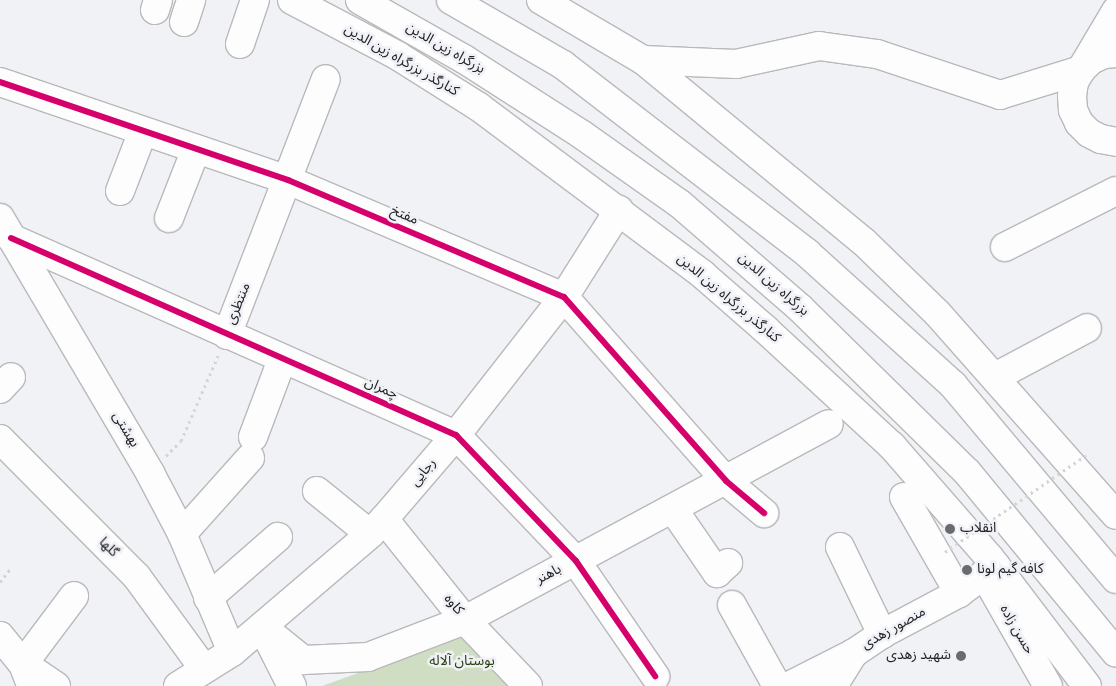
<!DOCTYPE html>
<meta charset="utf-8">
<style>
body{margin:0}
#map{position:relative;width:1116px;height:686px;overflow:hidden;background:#f1f2f6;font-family:Overpass,"Noto Sans Arabic",sans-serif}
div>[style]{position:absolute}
.green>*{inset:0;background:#cfdec3}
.path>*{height:3px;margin-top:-1.5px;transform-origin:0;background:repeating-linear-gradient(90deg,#d4d4d5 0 2.5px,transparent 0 6.5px)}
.roads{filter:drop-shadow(1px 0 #b9b9bc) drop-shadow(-1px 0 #b9b9bc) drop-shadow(0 1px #b9b9bc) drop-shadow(0 -1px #b9b9bc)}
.minor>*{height:28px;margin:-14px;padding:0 14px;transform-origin:14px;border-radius:14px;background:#fdfdfe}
.major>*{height:28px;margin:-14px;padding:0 14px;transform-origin:14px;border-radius:14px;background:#fdfdfe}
.highway>*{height:28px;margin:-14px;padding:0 14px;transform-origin:14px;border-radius:14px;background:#fdfdfe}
.path-bridge>*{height:3px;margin-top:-1.5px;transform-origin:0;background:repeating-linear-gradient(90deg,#d4d4d5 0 2.5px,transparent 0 6.5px)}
.cycleway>*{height:6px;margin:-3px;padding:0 3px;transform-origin:3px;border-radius:3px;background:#d6006c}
.dots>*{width:14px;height:14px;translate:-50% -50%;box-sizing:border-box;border:2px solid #f0f1f7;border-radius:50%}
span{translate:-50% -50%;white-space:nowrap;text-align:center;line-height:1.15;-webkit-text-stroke:5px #f0f1f7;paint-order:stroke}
.street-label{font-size:14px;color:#212224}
.poi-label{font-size:14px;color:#212224}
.left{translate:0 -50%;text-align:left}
.right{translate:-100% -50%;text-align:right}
.park-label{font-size:14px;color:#2b410d}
</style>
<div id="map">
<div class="green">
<i style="clip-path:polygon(470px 633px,519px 686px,322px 686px)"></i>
</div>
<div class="path">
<i style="left:166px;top:456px;width:21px;rotate:-45deg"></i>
<i style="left:181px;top:441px;width:93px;rotate:-66.5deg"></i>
<i style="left:0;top:582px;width:18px;rotate:-52deg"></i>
<i style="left:369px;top:678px;width:8px;rotate:90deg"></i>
<i style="left:454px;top:686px;width:32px;rotate:-32deg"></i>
</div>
<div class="roads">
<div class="minor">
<i style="left:155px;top:10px;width:10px;rotate:-73deg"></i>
<i style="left:184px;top:22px;width:23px;rotate:-72deg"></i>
<i style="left:240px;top:44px;width:46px;rotate:-71.2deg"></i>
<i style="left:0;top:82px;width:304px;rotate:18.8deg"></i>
<i style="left:288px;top:180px;width:300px;rotate:23deg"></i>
<i style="left:564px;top:297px;width:245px;rotate:48.6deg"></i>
<i style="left:726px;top:481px;width:50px;rotate:40.1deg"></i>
<i style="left:120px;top:191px;width:64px;rotate:-69deg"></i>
<i style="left:0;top:218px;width:296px;rotate:59.5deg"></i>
<i style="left:150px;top:473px;width:69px;rotate:62.3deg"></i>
<i style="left:182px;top:534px;width:128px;rotate:67deg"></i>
<i style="left:169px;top:218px;width:74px;rotate:-68.6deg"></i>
<i style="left:11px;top:238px;width:487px;rotate:23.9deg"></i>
<i style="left:456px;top:435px;width:174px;rotate:46.4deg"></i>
<i style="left:576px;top:561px;width:140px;rotate:55.5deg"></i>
<i style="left:1005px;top:247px;width:124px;rotate:-26.8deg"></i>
<i style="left:227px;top:335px;width:274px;rotate:-68.9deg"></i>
<i style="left:995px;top:377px;width:104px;rotate:-28deg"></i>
<i style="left:0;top:389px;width:16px;rotate:-47deg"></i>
<i style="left:253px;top:437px;width:82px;rotate:-69.4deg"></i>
<i style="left:0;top:439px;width:194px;rotate:45.2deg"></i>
<i style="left:137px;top:577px;width:114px;rotate:53.9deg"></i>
<i style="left:317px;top:491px;width:68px;rotate:39.1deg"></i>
<i style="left:904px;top:497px;width:111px;rotate:60.2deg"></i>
<i style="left:673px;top:509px;width:78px;rotate:55.5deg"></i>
<i style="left:717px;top:573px;width:15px;rotate:-42deg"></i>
<i style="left:384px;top:519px;width:129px;rotate:51.3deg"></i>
<i style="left:465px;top:620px;width:91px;rotate:46.3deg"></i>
<i style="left:182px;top:534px;width:102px;rotate:-48.2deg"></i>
<i style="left:840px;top:547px;width:97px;rotate:64.2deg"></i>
<i style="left:984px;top:574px;width:129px;rotate:60.3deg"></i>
<i style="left:208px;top:598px;width:93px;rotate:-41.1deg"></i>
<i style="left:732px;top:605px;width:93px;rotate:60.9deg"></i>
<i style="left:262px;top:627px;width:53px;rotate:38.8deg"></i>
<i style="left:303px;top:660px;width:65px;rotate:-2.6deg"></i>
<i style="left:368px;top:657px;width:104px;rotate:-20.9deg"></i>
<i style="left:465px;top:620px;width:413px;rotate:-28.3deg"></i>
<i style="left:266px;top:635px;width:57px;rotate:63deg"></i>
<i style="left:0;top:636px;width:36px;rotate:51deg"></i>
<i style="left:23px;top:664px;width:17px;rotate:69deg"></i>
<i style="left:56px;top:686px;width:40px;rotate:-146deg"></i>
<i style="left:23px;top:664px;width:85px;rotate:-53.1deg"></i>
<i style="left:178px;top:686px;width:64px;rotate:-32.2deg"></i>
<i style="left:232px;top:652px;width:182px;rotate:-40.5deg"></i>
<i style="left:370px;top:534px;width:21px;rotate:-47deg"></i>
<i style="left:384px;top:519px;width:111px;rotate:-49.4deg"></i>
<i style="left:456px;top:435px;width:175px;rotate:-52deg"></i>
<i style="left:564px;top:297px;width:103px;rotate:-57.7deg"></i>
<i style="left:833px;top:686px;width:39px;rotate:-58deg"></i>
</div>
<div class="major">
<i style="left:292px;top:0;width:120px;rotate:27.8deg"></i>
<i style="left:398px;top:56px;width:96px;rotate:32.2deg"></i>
<i style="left:479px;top:107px;width:279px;rotate:36.8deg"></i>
<i style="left:702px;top:274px;width:84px;rotate:41.1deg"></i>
<i style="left:765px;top:329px;width:173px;rotate:42.7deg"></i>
<i style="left:892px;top:446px;width:147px;rotate:48.9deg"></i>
<i style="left:989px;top:557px;width:162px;rotate:52.8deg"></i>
<i style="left:541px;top:0;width:118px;rotate:30.5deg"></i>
<i style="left:643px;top:60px;width:286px;rotate:39.5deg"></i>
<i style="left:864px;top:242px;width:103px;rotate:44.2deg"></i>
<i style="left:938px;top:314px;width:268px;rotate:48.5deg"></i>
<i style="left:1116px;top:53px;width:12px;rotate:175deg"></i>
<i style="left:1104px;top:54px;width:14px;rotate:155deg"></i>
<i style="left:1091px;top:60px;width:14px;rotate:135deg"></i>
<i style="left:1081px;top:70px;width:14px;rotate:120deg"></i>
<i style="left:1074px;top:82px;width:14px;rotate:98deg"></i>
<i style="left:1072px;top:96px;width:14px;rotate:86deg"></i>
<i style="left:1073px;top:110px;width:14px;rotate:65deg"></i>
<i style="left:1079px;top:123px;width:14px;rotate:45deg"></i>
<i style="left:1089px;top:133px;width:13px;rotate:27deg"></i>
<i style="left:1101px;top:139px;width:15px;rotate:11deg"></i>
<i style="left:643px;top:60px;width:93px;rotate:2.5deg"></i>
<i style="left:736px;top:64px;width:85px;rotate:-12.2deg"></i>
<i style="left:819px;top:46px;width:59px;rotate:7.9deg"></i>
<i style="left:877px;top:54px;width:130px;rotate:18.4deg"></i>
<i style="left:1000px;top:95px;width:85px;rotate:-17.2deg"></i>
<i style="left:1081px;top:70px;width:69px;rotate:-59.3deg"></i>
<i style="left:789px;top:686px;width:73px;rotate:-26.9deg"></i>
<i style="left:854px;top:653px;width:34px;rotate:-34deg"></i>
<i style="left:882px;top:634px;width:87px;rotate:-28deg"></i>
<i style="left:959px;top:593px;width:46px;rotate:-36.1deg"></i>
</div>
<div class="highway">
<i style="left:360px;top:0;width:120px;rotate:29.6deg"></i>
<i style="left:464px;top:59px;width:139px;rotate:32.7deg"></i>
<i style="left:581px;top:134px;width:121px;rotate:35.3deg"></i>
<i style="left:680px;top:204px;width:159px;rotate:40.9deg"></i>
<i style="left:800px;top:308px;width:234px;rotate:44.5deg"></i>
<i style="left:967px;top:472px;width:234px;rotate:50.5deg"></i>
<i style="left:451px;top:0;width:129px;rotate:30.1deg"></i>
<i style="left:563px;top:65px;width:308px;rotate:37.6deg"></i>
<i style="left:807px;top:253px;width:197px;rotate:42.1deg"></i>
<i style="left:953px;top:385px;width:253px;rotate:50deg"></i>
</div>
</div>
<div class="path-bridge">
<i style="left:945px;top:552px;width:171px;rotate:-34.5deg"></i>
</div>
<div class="cycleway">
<i style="left:0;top:82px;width:304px;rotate:18.8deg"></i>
<i style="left:288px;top:180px;width:300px;rotate:23deg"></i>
<i style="left:564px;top:297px;width:245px;rotate:48.6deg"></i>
<i style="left:726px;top:481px;width:50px;rotate:40.1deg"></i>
<i style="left:11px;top:238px;width:487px;rotate:23.9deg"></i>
<i style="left:456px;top:435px;width:174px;rotate:46.4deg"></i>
<i style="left:576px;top:561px;width:140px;rotate:55.5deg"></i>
</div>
<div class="dots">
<i style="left:950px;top:529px;background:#6a6b6e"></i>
<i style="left:967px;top:570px;background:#6a6b6e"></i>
<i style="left:961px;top:656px;background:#6a6b6e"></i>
</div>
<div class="street-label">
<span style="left:445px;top:49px;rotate:30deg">بزرگراه زین الدین</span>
<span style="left:401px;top:61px;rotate:30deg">کنارگذر بزرگراه زین الدین</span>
<span style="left:404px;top:216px;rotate:23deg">مفتخ</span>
<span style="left:773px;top:285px;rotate:41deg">بزرگراه زین الدین</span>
<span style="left:728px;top:299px;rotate:40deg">کنارگذر بزرگراه زین الدین</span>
<span style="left:239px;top:304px;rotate:-68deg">منتظری</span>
<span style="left:381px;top:389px;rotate:24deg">چمران</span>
<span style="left:125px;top:430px;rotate:59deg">بهشتی</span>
<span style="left:424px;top:473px;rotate:-50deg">رجایی</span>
<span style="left:108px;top:548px;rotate:45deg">گلها</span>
<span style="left:549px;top:575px;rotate:-28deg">باهنر</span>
<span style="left:453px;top:605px;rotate:51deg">کاوه</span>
<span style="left:894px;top:629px;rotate:-30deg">منصور زهدی</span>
<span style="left:1016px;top:630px;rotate:60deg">حسن زاده</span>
</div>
<div class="poi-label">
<span class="left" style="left:960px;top:529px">انقلاب</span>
<span class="left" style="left:977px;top:570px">کافه گیم لونا</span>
<span class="right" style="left:951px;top:656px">شهید زهدی</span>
</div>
<div class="park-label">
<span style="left:462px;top:662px">بوستان آلاله</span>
</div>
</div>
